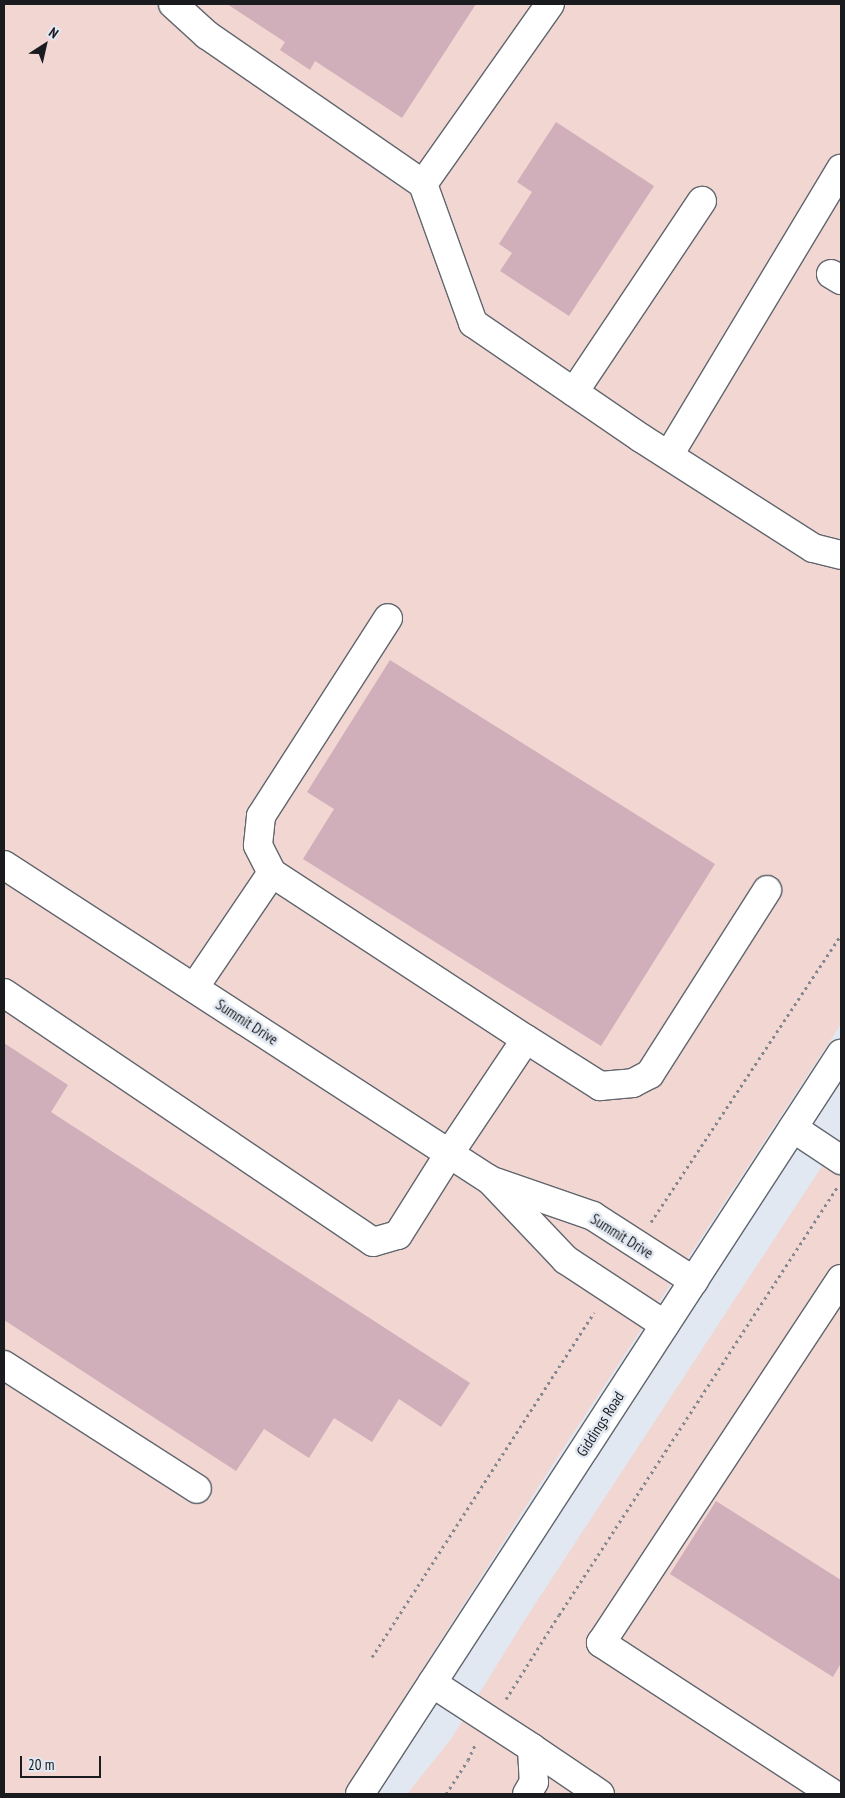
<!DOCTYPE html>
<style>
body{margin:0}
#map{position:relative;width:845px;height:1798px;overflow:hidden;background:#e1e8f1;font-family:"PT Sans Narrow",sans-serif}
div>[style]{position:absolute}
.industrial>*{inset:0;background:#f1d6d2}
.building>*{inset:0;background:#d0afba}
.path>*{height:3px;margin-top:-1.5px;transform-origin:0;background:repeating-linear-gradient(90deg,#83878e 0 2.5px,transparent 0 6.5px)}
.roads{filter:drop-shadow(1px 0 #61666e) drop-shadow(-1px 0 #61666e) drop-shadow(0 1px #61666e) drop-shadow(0 -1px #61666e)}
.minor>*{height:28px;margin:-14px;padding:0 14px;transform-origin:14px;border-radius:14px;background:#fff}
span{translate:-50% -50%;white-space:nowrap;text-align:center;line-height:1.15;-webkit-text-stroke:5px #e1e8f1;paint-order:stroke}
.street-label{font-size:15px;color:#191b1f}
.frame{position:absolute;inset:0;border:5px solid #191b1f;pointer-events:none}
.north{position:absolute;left:20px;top:20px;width:50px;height:50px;-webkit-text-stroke:4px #e1e8f1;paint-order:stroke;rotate:35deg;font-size:14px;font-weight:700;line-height:20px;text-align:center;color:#191b1f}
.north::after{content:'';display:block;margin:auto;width:18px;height:22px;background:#191b1f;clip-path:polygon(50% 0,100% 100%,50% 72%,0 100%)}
.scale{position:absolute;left:20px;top:1756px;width:81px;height:22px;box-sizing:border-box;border:2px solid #191b1f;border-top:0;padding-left:6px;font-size:15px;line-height:18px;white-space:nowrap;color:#191b1f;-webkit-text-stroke:4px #e1e8f1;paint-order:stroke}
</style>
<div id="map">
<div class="industrial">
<i style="clip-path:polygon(4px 4px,841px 4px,841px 1024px,544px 1478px,343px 1794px,4px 1794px)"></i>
<i style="clip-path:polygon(841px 1137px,841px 1794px,407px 1794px,451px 1739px,526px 1618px)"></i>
</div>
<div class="building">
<i style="clip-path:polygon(227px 4px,476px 4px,402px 118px,315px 61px,310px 70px,280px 50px,285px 42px)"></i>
<i style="clip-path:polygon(556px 122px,654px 186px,569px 316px,500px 271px,512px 253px,499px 244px,532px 192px,517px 182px)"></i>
<i style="clip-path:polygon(390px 660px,715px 864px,601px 1046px,303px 859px,334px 809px,307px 792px)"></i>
<i style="clip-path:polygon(4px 1043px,68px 1085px,51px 1112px,470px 1383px,441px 1427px,399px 1399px,372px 1442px,334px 1418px,309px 1458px,264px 1429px,236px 1471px,4px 1320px)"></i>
<i style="clip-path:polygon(716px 1501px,841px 1580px,841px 1663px,833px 1677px,670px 1574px)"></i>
</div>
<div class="path">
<i style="left:651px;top:1222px;width:344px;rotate:-56.5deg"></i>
<i style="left:372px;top:1657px;width:410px;rotate:-57.2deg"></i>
<i style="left:506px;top:1699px;width:99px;rotate:-57.8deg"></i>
<i style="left:559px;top:1615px;width:512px;rotate:-56.96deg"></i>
<i style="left:446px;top:1794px;width:40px;rotate:-57.1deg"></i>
<i style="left:468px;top:1760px;width:19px;rotate:-65deg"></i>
</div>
<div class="roads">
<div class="minor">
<i style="left:173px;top:4px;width:46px;rotate:42.4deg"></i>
<i style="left:207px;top:35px;width:262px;rotate:34.6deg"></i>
<i style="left:423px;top:184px;width:148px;rotate:70.2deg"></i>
<i style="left:473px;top:323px;width:204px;rotate:34.4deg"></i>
<i style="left:641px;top:438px;width:204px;rotate:32.6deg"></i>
<i style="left:813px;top:548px;width:29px;rotate:14deg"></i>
<i style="left:423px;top:184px;width:220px;rotate:-54.8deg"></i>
<i style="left:831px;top:274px;width:12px;rotate:31deg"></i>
<i style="left:574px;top:392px;width:230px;rotate:-56.2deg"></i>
<i style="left:669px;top:455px;width:334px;rotate:-59deg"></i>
<i style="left:4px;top:865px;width:579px;rotate:32.95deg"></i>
<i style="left:490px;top:1180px;width:110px;rotate:46.5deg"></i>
<i style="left:566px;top:1260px;width:118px;rotate:33.3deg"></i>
<i style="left:272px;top:873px;width:31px;rotate:-117deg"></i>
<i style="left:258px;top:845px;width:29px;rotate:-84deg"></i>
<i style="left:261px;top:816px;width:235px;rotate:-57.3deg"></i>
<i style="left:194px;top:988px;width:139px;rotate:-55.9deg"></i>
<i style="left:272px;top:873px;width:303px;rotate:33.2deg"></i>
<i style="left:4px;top:993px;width:445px;rotate:34deg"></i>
<i style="left:373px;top:1242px;width:26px;rotate:-16deg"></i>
<i style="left:398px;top:1235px;width:96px;rotate:-57.8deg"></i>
<i style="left:449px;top:1154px;width:138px;rotate:-56.2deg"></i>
<i style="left:526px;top:1039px;width:88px;rotate:32.4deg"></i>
<i style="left:600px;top:1086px;width:33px;rotate:-5deg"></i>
<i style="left:633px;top:1083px;width:19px;rotate:-28deg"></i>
<i style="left:650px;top:1074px;width:218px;rotate:-57.5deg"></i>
<i style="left:793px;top:1128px;width:58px;rotate:33.7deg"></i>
<i style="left:495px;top:1182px;width:104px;rotate:19.1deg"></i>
<i style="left:593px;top:1216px;width:120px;rotate:32.8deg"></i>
<i style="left:4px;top:1365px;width:229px;rotate:32.7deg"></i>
<i style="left:432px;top:1683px;width:119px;rotate:33deg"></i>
<i style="left:532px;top:1748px;width:34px;rotate:87deg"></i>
<i style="left:534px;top:1782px;width:14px;rotate:120deg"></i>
<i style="left:532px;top:1748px;width:82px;rotate:34.1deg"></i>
<i style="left:360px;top:1794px;width:883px;rotate:-56.98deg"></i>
<i style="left:833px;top:1794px;width:277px;rotate:-146.9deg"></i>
<i style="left:601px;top:1643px;width:436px;rotate:-56.6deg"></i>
</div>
</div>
<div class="street-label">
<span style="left:247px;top:1022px;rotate:33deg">Summit Drive</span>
<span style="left:622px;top:1236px;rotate:32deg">Summit Drive</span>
<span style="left:600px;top:1424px;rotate:-57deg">Giddings Road</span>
</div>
<div class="frame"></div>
<div class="north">N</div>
<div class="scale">20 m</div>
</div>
